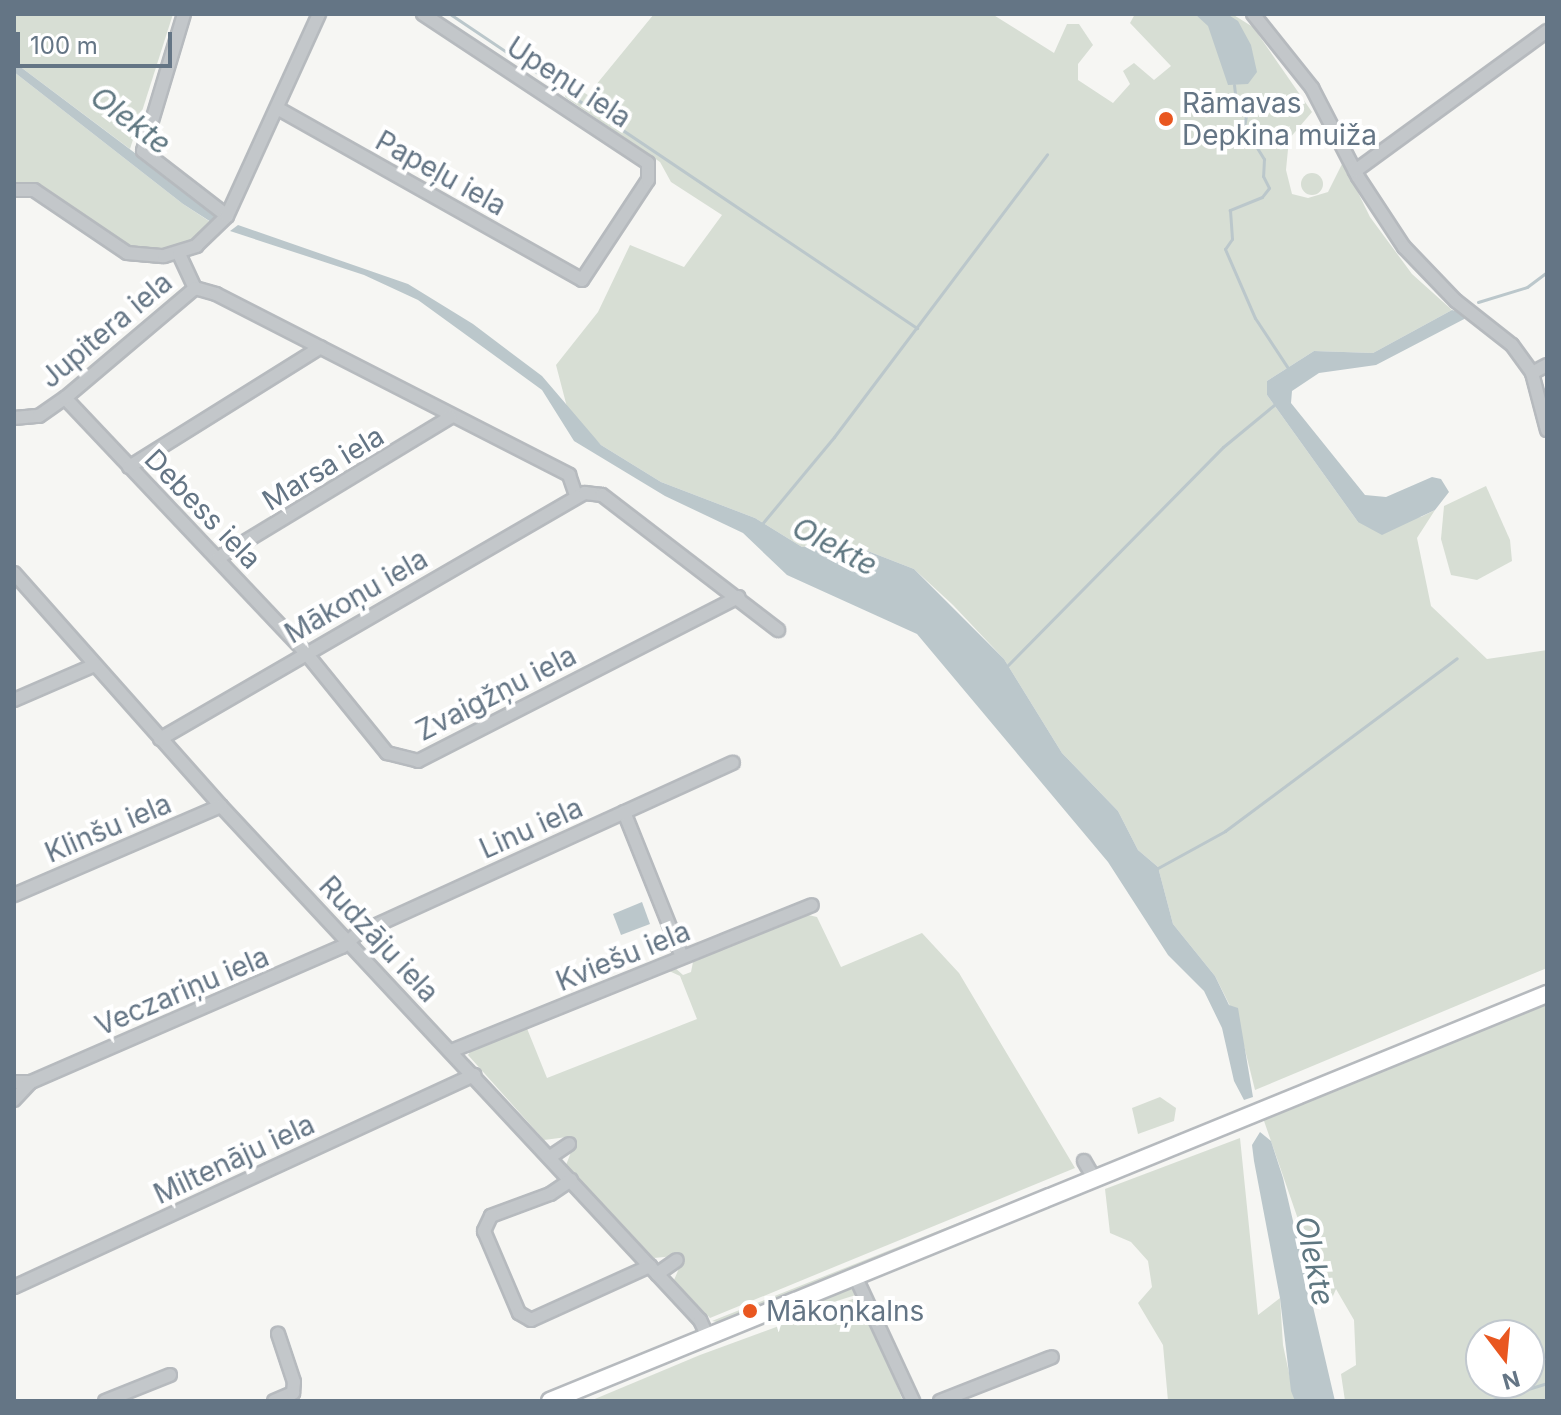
<!DOCTYPE html>
<meta charset="utf-8">
<style>
body{margin:0}
#map{position:relative;width:1561px;height:1415px;overflow:hidden;background:#f6f6f3;font-family:Inter,sans-serif}
div>[style]{position:absolute}
.green>*{inset:0;background:#d7ded4}
.round{border-radius:50%}
.water>*{inset:0;background:#bbc7cb}
.stream>*{height:3px;margin:-1.5px;padding:0 1.5px;transform-origin:1.5px;border-radius:1.5px;background:#bbc7cb}
.roads{filter:drop-shadow(2px 0 #b6babe) drop-shadow(-2px 0 #b6babe) drop-shadow(0 2px #b6babe) drop-shadow(0 -2px #b6babe)}
.minor>*{height:12px;margin:-6px;padding:0 6px;transform-origin:6px;border-radius:6px;background:#c3c7ca}
.major>*{height:16px;margin:-8px;padding:0 8px;transform-origin:8px;border-radius:8px;background:#fff}
.dots>*{width:22px;height:22px;translate:-50% -50%;box-sizing:border-box;border:4px solid #fff;border-radius:50%}
span{translate:-50% -50%;white-space:nowrap;text-align:center;line-height:1.15;-webkit-text-stroke:8px #fff;paint-order:stroke}
.street-label{font-size:28px;color:#647585}
.poi-label{font-size:28px;color:#647585}
.left{translate:0 -50%;text-align:left}
.water-label{font-size:30px;color:#5f7781;font-style:italic}
.frame{position:absolute;inset:0;border:16px solid #647585;pointer-events:none}
.north{position:absolute;left:1465px;top:1319px;width:80px;height:80px;box-sizing:border-box;background:#fff;border:2px solid #c1c8ce;border-radius:50%;rotate:164deg;font-size:22px;font-weight:700;line-height:32px;text-align:center;color:#647585}
.north::after{content:'';display:block;margin:auto;width:28px;height:36px;background:#e95720;clip-path:polygon(50% 0,100% 100%,50% 72%,0 100%)}
.scale{position:absolute;left:16px;top:32px;width:156px;height:36px;box-sizing:border-box;border:4px solid #647585;border-top:0;padding-left:10px;font-size:24px;line-height:28px;white-space:nowrap;color:#647585;-webkit-text-stroke:6px #fff;paint-order:stroke}
</style>
<div id="map">
<div class="green">
<i style="clip-path:polygon(14px 14px,173px 14px,130px 149px,14px 62px)"></i>
<i style="clip-path:polygon(654px 14px,992px 14px,1054px 53px,1067px 24px,1079px 24px,1093px 45px,1078px 64px,1078px 80px,1113px 103px,1130px 84px,1123px 71px,1134px 63px,1154px 80px,1171px 66px,1130px 23px,1135px 14px,1232px 14px,1253px 27px,1312px 112px,1289px 139px,1286px 170px,1292px 194px,1308px 198px,1328px 192px,1343px 162px,1370px 217px,1412px 274px,1452px 310px,1373px 353px,1314px 351px,1267px 381px,1267px 395px,1358px 522px,1421px 517px,1435px 510px,1417px 538px,1431px 606px,1487px 659px,1547px 650px,1547px 968px,1255px 1090px,1238px 1022px,1215px 976px,1173px 924px,1158px 867px,1138px 850px,1118px 811px,1062px 753px,1004px 659px,953px 605px,914px 569px,842px 541px,802px 547px,755px 518px,661px 482px,601px 445px,568px 411px,556px 365px,598px 312px,630px 245px,684px 267px,722px 215px,671px 182px,660px 162px,565px 97px,569px 83px,594px 99px,591px 91px)"></i>
<i style="clip-path:polygon(14px 72px,183px 204px,215px 225px,176px 250px,124px 248px,44px 190px,14px 187px)"></i>
<i class="round" style="left:1301px;top:173px;width:22px;height:22px"></i>
<i style="clip-path:polygon(1486px 486px,1510px 540px,1512px 561px,1477px 580px,1451px 575px,1441px 539px,1444px 506px)"></i>
<i style="clip-path:polygon(804px 914px,817px 917px,841px 967px,922px 933px,959px 973px,1075px 1168px,710px 1318px,674px 1280px,680px 1266px,675px 1256px,654px 1258px,566px 1165px,573px 1147px,567px 1137px,544px 1140px,468px 1055px,475px 1044px,526px 1026px,547px 1078px,697px 1019px,680px 976px,667px 970px,649px 977px,674px 967px,683px 975px,691px 972px,694px 957px)"></i>
<i style="clip-path:polygon(1547px 984px,1547px 987px,1098px 1170px,1093px 1169px)"></i>
<i style="clip-path:polygon(evenodd,1547px 1002px,1547px 1401px,1345px 1401px,1341px 1374px,1356px 1365px,1354px 1320px,1336px 1289px,1330px 1303px,1312px 1276px,1308px 1248px,1263px 1118px,1547px 1002px,1481px 1335px,1529px 1335px,1529px 1383px,1481px 1383px,1481px 1335px)"></i>
<i style="clip-path:polygon(1160px 1097px,1176px 1108px,1174px 1121px,1138px 1134px,1132px 1108px)"></i>
<i style="clip-path:polygon(1240px 1138px,1258px 1315px,1280px 1298px,1283px 1345px,1295px 1401px,1168px 1401px,1163px 1345px,1138px 1303px,1152px 1287px,1148px 1261px,1131px 1242px,1110px 1233px,1105px 1189px)"></i>
<i style="clip-path:polygon(1078px 1175px,1073px 1182px,721px 1323px,712px 1321px)"></i>
<i style="clip-path:polygon(849px 1286px,859px 1294px,789px 1316px,822px 1297px)"></i>
<i style="clip-path:polygon(861px 1296px,903px 1401px,590px 1401px,700px 1355px)"></i>
</div>
<div class="water">
<i style="clip-path:polygon(1195px 14px,1227px 14px,1238px 21px,1251px 45px,1257px 72px,1248px 84px,1228px 85px,1208px 26px)"></i>
<i style="clip-path:polygon(14px 62px,216px 214px,214px 218px,211px 222px,183px 204px,14px 72px)"></i>
<i style="clip-path:polygon(238px 225px,408px 284px,473px 324px,542px 376px,601px 445px,661px 482px,755px 518px,802px 547px,842px 541px,914px 569px,1004px 659px,1062px 753px,1118px 811px,1138px 850px,1158px 867px,1173px 924px,1215px 976px,1229px 1005px,1238px 1008px,1253px 1097px,1244px 1100px,1234px 1081px,1222px 1028px,1204px 991px,1168px 955px,1108px 862px,917px 634px,787px 575px,743px 533px,665px 496px,574px 441px,542px 390px,418px 300px,364px 275px,230px 231px)"></i>
<i style="clip-path:polygon(1452px 310px,1470px 316px,1376px 365px,1319px 373px,1292px 391px,1291px 403px,1365px 495px,1386px 497px,1432px 477px,1441px 479px,1449px 492px,1435px 510px,1382px 535px,1358px 522px,1267px 395px,1267px 381px,1314px 351px,1373px 353px)"></i>
<i style="clip-path:polygon(642px 902px,650px 924px,621px 935px,613px 914px)"></i>
<i style="clip-path:polygon(1260px 1132px,1271px 1141px,1283px 1178px,1335px 1401px,1295px 1401px,1291px 1391px,1280px 1298px,1254px 1161px,1252px 1145px)"></i>
</div>
<div class="stream">
<i style="left:450px;top:14px;width:563px;rotate:33.92deg"></i>
<i style="left:1234px;top:85px;width:16px;rotate:83deg"></i>
<i style="left:1236px;top:101px;width:14px;rotate:39deg"></i>
<i style="left:1247px;top:110px;width:17px;rotate:100deg"></i>
<i style="left:1244px;top:127px;width:38px;rotate:58deg"></i>
<i style="left:1264px;top:159px;width:17px;rotate:93deg"></i>
<i style="left:1263px;top:176px;width:13px;rotate:63deg"></i>
<i style="left:1269px;top:188px;width:11px;rotate:128deg"></i>
<i style="left:1262px;top:197px;width:35px;rotate:158deg"></i>
<i style="left:1230px;top:210px;width:29px;rotate:86deg"></i>
<i style="left:1232px;top:239px;width:12px;rotate:125deg"></i>
<i style="left:1225px;top:249px;width:75px;rotate:66.5deg"></i>
<i style="left:1255px;top:318px;width:60px;rotate:56.6deg"></i>
<i style="left:1478px;top:302px;width:51px;rotate:-17deg"></i>
<i style="left:1527px;top:287px;width:25px;rotate:-37deg"></i>
<i style="left:761px;top:525px;width:114px;rotate:-50.3deg"></i>
<i style="left:834px;top:437px;width:354px;rotate:-53deg"></i>
<i style="left:1008px;top:665px;width:306px;rotate:-45.4deg"></i>
<i style="left:1223px;top:447px;width:66px;rotate:-39.5deg"></i>
<i style="left:1156px;top:869px;width:79px;rotate:-28.8deg"></i>
<i style="left:1225px;top:831px;width:289px;rotate:-36.7deg"></i>
<i style="left:1489px;top:1401px;width:61px;rotate:-17.2deg"></i>
</div>
<div class="roads">
<div class="minor">
<i style="left:184px;top:14px;width:143px;rotate:106.7deg"></i>
<i style="left:143px;top:151px;width:106px;rotate:37.7deg"></i>
<i style="left:1253px;top:14px;width:95px;rotate:51.4deg"></i>
<i style="left:1312px;top:88px;width:100px;rotate:62.7deg"></i>
<i style="left:1358px;top:177px;width:84px;rotate:56.7deg"></i>
<i style="left:1404px;top:247px;width:75px;rotate:46.1deg"></i>
<i style="left:1456px;top:301px;width:71px;rotate:38.2deg"></i>
<i style="left:1512px;top:345px;width:34px;rotate:54deg"></i>
<i style="left:1532px;top:373px;width:59px;rotate:75.3deg"></i>
<i style="left:277px;top:108px;width:350px;rotate:29.4deg"></i>
<i style="left:582px;top:280px;width:120px;rotate:-56.6deg"></i>
<i style="left:648px;top:180px;width:17px;rotate:-90deg"></i>
<i style="left:648px;top:163px;width:270px;rotate:-146.5deg"></i>
<i style="left:1355px;top:171px;width:238px;rotate:-36.1deg"></i>
<i style="left:14px;top:190px;width:20px"></i>
<i style="left:34px;top:190px;width:112px;rotate:34.1deg"></i>
<i style="left:127px;top:253px;width:37px;rotate:5deg"></i>
<i style="left:164px;top:256px;width:34px;rotate:-17deg"></i>
<i style="left:196px;top:246px;width:43px;rotate:-44.1deg"></i>
<i style="left:227px;top:216px;width:222px;rotate:-65.5deg"></i>
<i style="left:179px;top:254px;width:38px;rotate:65deg"></i>
<i style="left:195px;top:288px;width:22px;rotate:16deg"></i>
<i style="left:216px;top:294px;width:397px;rotate:27.1deg"></i>
<i style="left:569px;top:475px;width:21px;rotate:71deg"></i>
<i style="left:1532px;top:373px;width:17px;rotate:-28deg"></i>
<i style="left:65px;top:398px;width:351px;rotate:46.6deg"></i>
<i style="left:306px;top:653px;width:129px;rotate:51deg"></i>
<i style="left:387px;top:753px;width:32px;rotate:14deg"></i>
<i style="left:418px;top:761px;width:360px;rotate:-27.1deg"></i>
<i style="left:14px;top:418px;width:25px;rotate:-5deg"></i>
<i style="left:39px;top:416px;width:32px;rotate:-35deg"></i>
<i style="left:65px;top:398px;width:170px;rotate:-40.2deg"></i>
<i style="left:129px;top:467px;width:226px;rotate:-32deg"></i>
<i style="left:218px;top:558px;width:272px;rotate:-31.2deg"></i>
<i style="left:14px;top:573px;width:312px;rotate:48.4deg"></i>
<i style="left:221px;top:806px;width:703px;rotate:47.02deg"></i>
<i style="left:700px;top:1320px;width:19px;rotate:65deg"></i>
<i style="left:14px;top:700px;width:88px;rotate:-23.4deg"></i>
<i style="left:160px;top:739px;width:491px;rotate:-30.1deg"></i>
<i style="left:585px;top:493px;width:17px;rotate:7deg"></i>
<i style="left:602px;top:495px;width:222px;rotate:37.5deg"></i>
<i style="left:624px;top:812px;width:156px;rotate:68.2deg"></i>
<i style="left:14px;top:895px;width:225px;rotate:-23.3deg"></i>
<i style="left:451px;top:1051px;width:389px;rotate:-22deg"></i>
<i style="left:14px;top:1082px;width:17px"></i>
<i style="left:31px;top:1082px;width:339px;rotate:-23.5deg"></i>
<i style="left:342px;top:947px;width:20px;rotate:-41deg"></i>
<i style="left:357px;top:934px;width:413px;rotate:-24.5deg"></i>
<i style="left:14px;top:1100px;width:25px;rotate:-47deg"></i>
<i style="left:550px;top:1157px;width:23px;rotate:-34deg"></i>
<i style="left:1084px;top:1161px;width:22px;rotate:60deg"></i>
<i style="left:571px;top:1180px;width:25px;rotate:146deg"></i>
<i style="left:550px;top:1194px;width:63px;rotate:159.6deg"></i>
<i style="left:491px;top:1216px;width:17px;rotate:115deg"></i>
<i style="left:484px;top:1231px;width:89px;rotate:66.9deg"></i>
<i style="left:519px;top:1313px;width:14px;rotate:30deg"></i>
<i style="left:531px;top:1320px;width:131px;rotate:-24.4deg"></i>
<i style="left:657px;top:1274px;width:24px;rotate:-35deg"></i>
<i style="left:856px;top:1278px;width:136px;rotate:65.1deg"></i>
<i style="left:14px;top:1287px;width:507px;rotate:-24.74deg"></i>
<i style="left:105px;top:1401px;width:70px;rotate:-21.8deg"></i>
<i style="left:274px;top:1401px;width:21px;rotate:-23deg"></i>
<i style="left:293px;top:1393px;width:11px;rotate:-85deg"></i>
<i style="left:294px;top:1382px;width:51px;rotate:-108.4deg"></i>
<i style="left:940px;top:1401px;width:120px;rotate:-21.4deg"></i>
</div>
<div class="major">
<i style="left:550px;top:1401px;width:1077px;rotate:-22.21deg"></i>
</div>
</div>
<div class="dots">
<i style="left:1166px;top:119px;background:#e95720"></i>
<i style="left:750px;top:1311px;background:#e95720"></i>
</div>
<div class="street-label">
<span style="left:569px;top:82px;rotate:33deg">Upeņu iela</span>
<span style="left:441px;top:173px;rotate:29deg">Papeļu iela</span>
<span style="left:106px;top:330px;rotate:-40deg">Jupitera iela</span>
<span style="left:323px;top:468px;rotate:-31deg">Marsa iela</span>
<span style="left:203px;top:509px;rotate:46deg">Debess iela</span>
<span style="left:356px;top:596px;rotate:-30deg">Mākoņu iela</span>
<span style="left:496px;top:693px;rotate:-27deg">Zvaigžņu iela</span>
<span style="left:108px;top:828px;rotate:-23deg">Klinšu iela</span>
<span style="left:531px;top:828px;rotate:-24deg">Linu iela</span>
<span style="left:379px;top:939px;rotate:47deg">Rudzāju iela</span>
<span style="left:623px;top:956px;rotate:-22deg">Kviešu iela</span>
<span style="left:182px;top:991px;rotate:-23deg">Veczariņu iela</span>
<span style="left:234px;top:1159px;rotate:-25deg">Miltenāju iela</span>
</div>
<div class="poi-label">
<span class="left" style="left:1182px;top:119px">Rāmavas<br>Depkina muiža</span>
<span class="left" style="left:766px;top:1311px">Mākoņkalns</span>
</div>
<div class="water-label">
<span style="left:131px;top:120px;rotate:37deg">Olekte</span>
<span style="left:835px;top:546px;rotate:28deg">Olekte</span>
<span style="left:1315px;top:1261px;rotate:78deg">Olekte</span>
</div>
<div class="frame"></div>
<div class="north">N</div>
<div class="scale">100 m</div>
</div>
